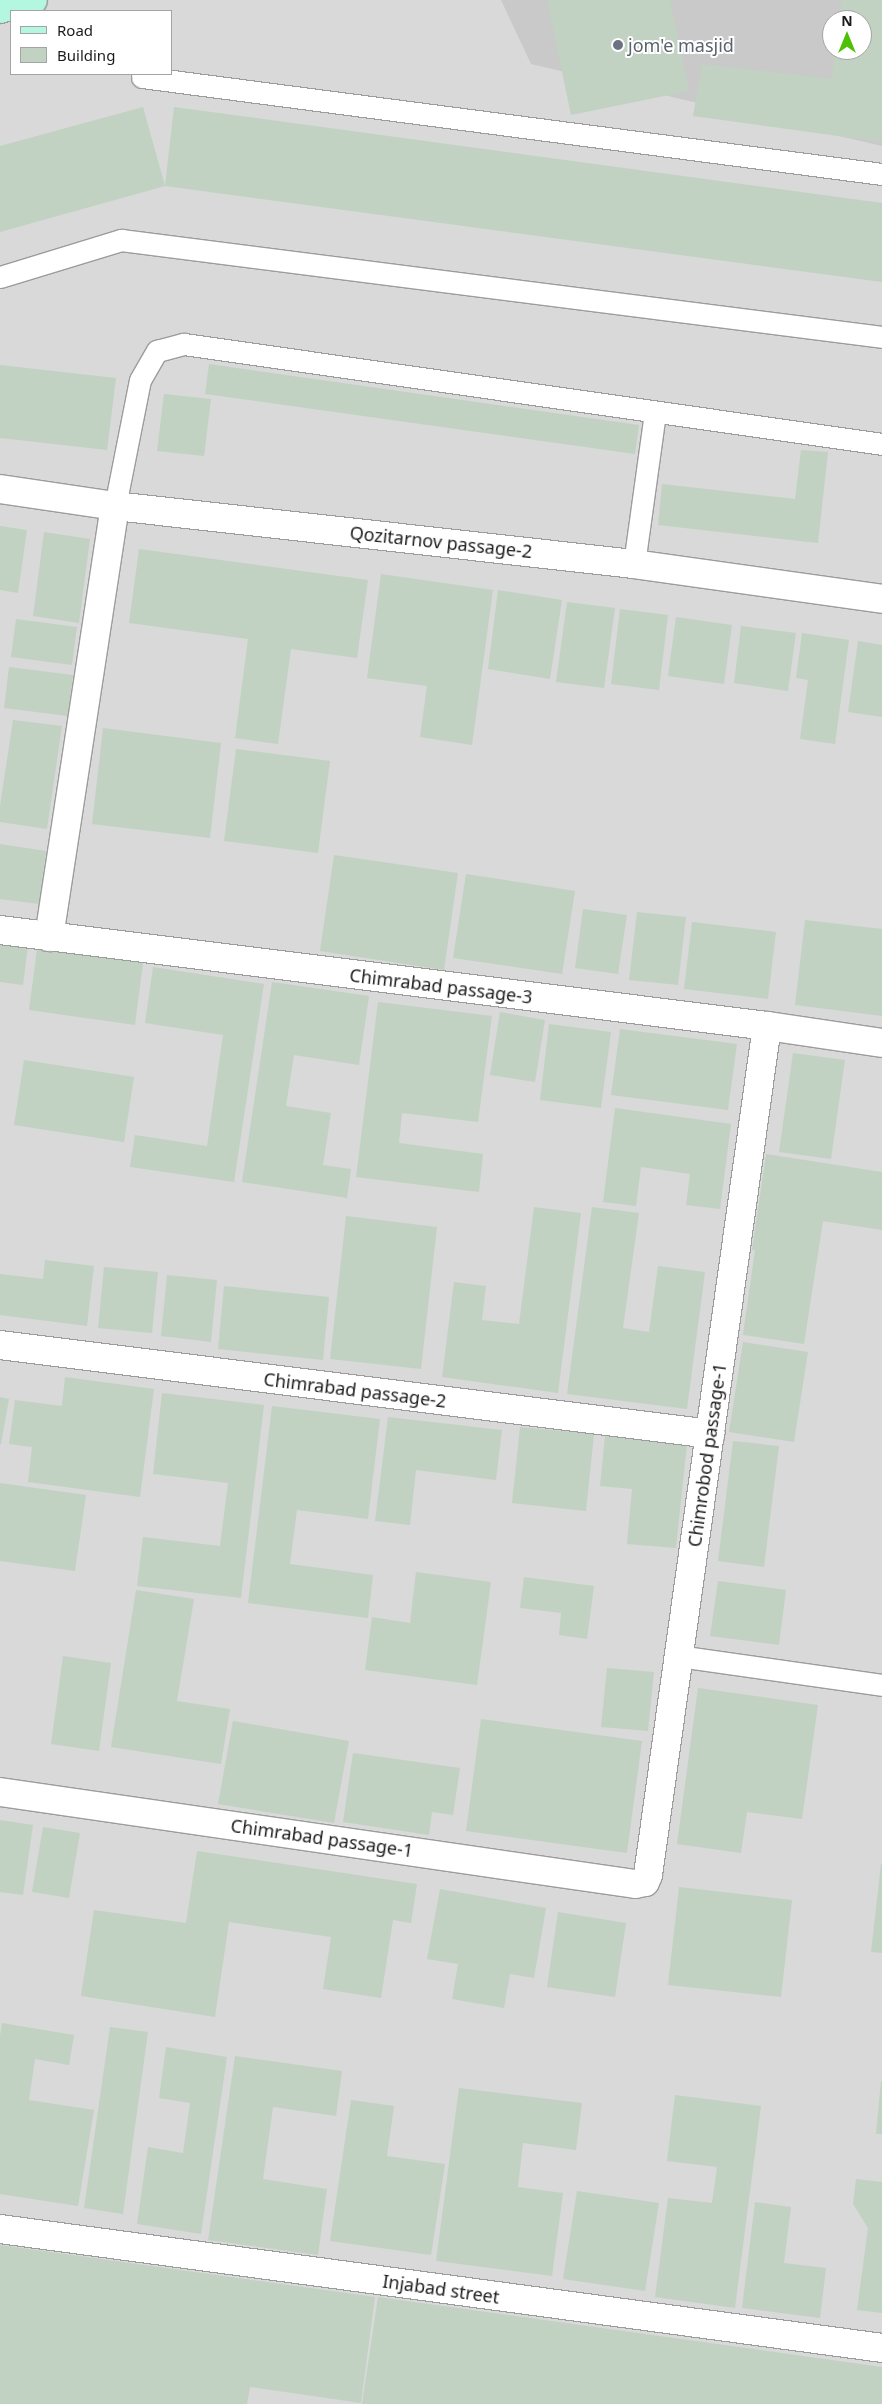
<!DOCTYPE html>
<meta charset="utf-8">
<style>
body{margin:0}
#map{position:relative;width:882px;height:2404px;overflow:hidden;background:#e0ece3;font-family:"Noto Sans",sans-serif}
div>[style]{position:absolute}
.residential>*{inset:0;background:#d8d9d8}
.religious>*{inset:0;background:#c9c9c9}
.building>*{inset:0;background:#c1d2c2}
.roads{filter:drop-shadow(1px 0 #9c9c9c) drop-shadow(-1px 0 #9c9c9c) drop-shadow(0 1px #9c9c9c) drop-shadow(0 -1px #9c9c9c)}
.lane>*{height:21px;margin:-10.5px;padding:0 10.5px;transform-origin:10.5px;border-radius:10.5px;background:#fff}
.street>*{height:28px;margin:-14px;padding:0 14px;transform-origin:14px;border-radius:14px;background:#fff}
.secondary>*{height:28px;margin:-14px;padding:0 14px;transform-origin:14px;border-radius:14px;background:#b3f7e0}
.dots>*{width:14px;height:14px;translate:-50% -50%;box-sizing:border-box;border:2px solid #fff;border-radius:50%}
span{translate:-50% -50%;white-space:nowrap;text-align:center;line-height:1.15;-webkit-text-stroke:4px #fff;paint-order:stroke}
.worship-label{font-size:18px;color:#5b616d}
.left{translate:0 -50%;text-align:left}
.street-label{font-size:18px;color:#1b1b1b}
.legend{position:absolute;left:10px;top:10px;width:162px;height:65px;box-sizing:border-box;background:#fff;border:1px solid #a4a4a4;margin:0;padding:6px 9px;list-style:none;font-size:15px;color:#1b1b1b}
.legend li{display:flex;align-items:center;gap:10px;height:25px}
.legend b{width:25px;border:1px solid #a4a4a4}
.north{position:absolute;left:822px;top:10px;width:50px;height:50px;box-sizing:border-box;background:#fff;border:1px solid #a4a4a4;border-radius:50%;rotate:0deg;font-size:14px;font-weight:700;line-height:20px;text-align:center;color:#1b1b1b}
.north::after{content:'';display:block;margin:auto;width:18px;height:22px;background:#4ec005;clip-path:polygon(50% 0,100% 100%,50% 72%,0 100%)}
</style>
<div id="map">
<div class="residential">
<i style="clip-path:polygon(evenodd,0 0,882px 0,882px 2404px,0 2404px,0 0,11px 11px,171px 11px,171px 74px,11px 74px,11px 11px,0 0,832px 20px,862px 20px,862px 50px,832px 50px,832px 20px)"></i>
</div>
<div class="religious">
<i style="clip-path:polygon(evenodd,501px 0,882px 0,882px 146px,531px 64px,501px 0,832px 20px,862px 20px,862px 50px,832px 50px,832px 20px)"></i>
</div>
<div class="building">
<i style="clip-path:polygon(547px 0,670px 0,689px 91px,571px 115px)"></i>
<i style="clip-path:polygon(841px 0,882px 0,882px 142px,693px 116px,702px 64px,832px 79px,835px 50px,862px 50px,862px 20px,839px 20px)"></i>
<i style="clip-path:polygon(143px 107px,165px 186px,174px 107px,882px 203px,882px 282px,165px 186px,0 232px,0 146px)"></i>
<i style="clip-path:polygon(209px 364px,639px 425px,635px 454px,205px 394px)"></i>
<i style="clip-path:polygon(0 365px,116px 378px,107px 450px,0 438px)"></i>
<i style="clip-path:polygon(164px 394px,211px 399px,204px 456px,157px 451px)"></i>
<i style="clip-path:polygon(801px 450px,828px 452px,818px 543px,658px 525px,662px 484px,795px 499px)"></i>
<i style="clip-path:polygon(0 526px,27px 530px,18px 593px,0 590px)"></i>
<i style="clip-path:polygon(44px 532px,90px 539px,79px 623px,33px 616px)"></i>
<i style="clip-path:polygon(139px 549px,368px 580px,357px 658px,291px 649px,278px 744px,235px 738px,248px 639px,129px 623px)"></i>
<i style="clip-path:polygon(381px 574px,493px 590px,472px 745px,420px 737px,427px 686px,367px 678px)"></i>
<i style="clip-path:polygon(498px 590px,562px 600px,550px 679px,488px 669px)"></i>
<i style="clip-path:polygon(567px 602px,615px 608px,604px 688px,556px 682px)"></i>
<i style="clip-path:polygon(620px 609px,668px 615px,659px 690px,611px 684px)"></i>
<i style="clip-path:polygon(676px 617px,732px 625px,724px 684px,668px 676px)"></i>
<i style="clip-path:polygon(16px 619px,77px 627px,72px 665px,11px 657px)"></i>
<i style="clip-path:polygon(741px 626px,796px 633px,788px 691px,734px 683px)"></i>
<i style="clip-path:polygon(802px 633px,849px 640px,835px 744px,800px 739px,808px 680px,796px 678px)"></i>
<i style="clip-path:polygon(858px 641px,882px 645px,882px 717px,848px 712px)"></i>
<i style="clip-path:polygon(9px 667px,73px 675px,68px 716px,4px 708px)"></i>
<i style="clip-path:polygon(13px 720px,62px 726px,47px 829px,0 822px,0 806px)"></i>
<i style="clip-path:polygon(103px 728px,221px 743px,210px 838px,92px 824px)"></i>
<i style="clip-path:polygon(236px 749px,330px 761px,318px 853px,224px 841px)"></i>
<i style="clip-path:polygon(0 844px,46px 851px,39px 904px,0 899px)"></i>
<i style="clip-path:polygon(334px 855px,458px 873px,444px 970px,320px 951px)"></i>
<i style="clip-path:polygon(466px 874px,575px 891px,562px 974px,453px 958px)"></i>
<i style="clip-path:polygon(583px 909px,627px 915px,618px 974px,575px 968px)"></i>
<i style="clip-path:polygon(637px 912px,686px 917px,678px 985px,629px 980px)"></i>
<i style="clip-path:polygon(805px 920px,882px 929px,882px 1016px,795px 1005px)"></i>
<i style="clip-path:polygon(692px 922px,776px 932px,768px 999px,684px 989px)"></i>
<i style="clip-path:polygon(0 942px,28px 946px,23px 985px,0 982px)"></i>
<i style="clip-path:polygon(37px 949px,143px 963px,135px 1025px,29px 1010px)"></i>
<i style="clip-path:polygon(153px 967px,264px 984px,234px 1182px,130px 1167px,135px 1135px,207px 1146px,223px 1035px,145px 1023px)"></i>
<i style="clip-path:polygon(272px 982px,369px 996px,359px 1065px,294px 1055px,286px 1106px,331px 1113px,323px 1165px,351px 1169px,347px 1198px,242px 1182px)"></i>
<i style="clip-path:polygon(378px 1002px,492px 1016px,478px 1122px,402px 1113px,399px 1143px,483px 1154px,479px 1192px,356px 1177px)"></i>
<i style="clip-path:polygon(500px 1012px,545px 1020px,535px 1082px,490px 1075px)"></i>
<i style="clip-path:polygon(549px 1024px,611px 1032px,601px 1108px,540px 1100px)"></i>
<i style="clip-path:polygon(620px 1029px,737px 1044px,728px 1110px,611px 1095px)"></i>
<i style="clip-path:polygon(793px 1053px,845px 1060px,831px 1159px,779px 1152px)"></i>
<i style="clip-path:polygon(24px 1060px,134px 1077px,124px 1142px,14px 1125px)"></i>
<i style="clip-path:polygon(615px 1108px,731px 1124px,720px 1209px,686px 1205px,690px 1174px,641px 1167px,636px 1206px,603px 1202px)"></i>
<i style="clip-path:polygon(766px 1154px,882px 1172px,882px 1230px,823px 1221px,804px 1344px,743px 1335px,755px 1250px,752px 1250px)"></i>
<i style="clip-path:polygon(534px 1207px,581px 1213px,558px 1393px,442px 1377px,454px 1282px,486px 1286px,482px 1320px,519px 1324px)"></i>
<i style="clip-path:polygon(592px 1207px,639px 1213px,623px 1328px,649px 1332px,658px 1266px,705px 1272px,687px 1409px,567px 1394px)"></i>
<i style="clip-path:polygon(346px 1216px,437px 1227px,421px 1369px,330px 1359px)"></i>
<i style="clip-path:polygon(45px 1260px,94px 1266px,87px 1326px,0 1315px,0 1274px,43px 1279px)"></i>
<i style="clip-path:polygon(104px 1267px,158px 1272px,152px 1333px,98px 1328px)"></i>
<i style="clip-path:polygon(167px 1275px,217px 1280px,211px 1342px,161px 1336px)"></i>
<i style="clip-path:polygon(224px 1286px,329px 1297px,323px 1360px,218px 1349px)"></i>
<i style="clip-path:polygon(743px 1342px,808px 1352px,794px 1442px,729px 1432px)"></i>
<i style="clip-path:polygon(65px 1377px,154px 1389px,140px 1497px,28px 1482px,32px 1447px,9px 1444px,15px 1400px,62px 1406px)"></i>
<i style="clip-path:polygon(162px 1393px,264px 1405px,241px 1598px,137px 1586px,143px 1537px,220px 1546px,228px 1483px,153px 1474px)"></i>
<i style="clip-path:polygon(0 1397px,9px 1399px,1px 1444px,0 1444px)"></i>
<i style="clip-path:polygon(272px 1406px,380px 1419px,368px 1519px,297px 1510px,290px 1564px,373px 1575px,368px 1618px,248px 1603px)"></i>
<i style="clip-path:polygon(388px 1417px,502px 1430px,496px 1480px,416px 1470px,410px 1525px,375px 1521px)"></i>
<i style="clip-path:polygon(520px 1427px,594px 1434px,586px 1511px,512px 1503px)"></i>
<i style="clip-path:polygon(605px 1436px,687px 1444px,676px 1548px,627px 1544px,632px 1489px,600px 1486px)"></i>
<i style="clip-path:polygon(733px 1441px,779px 1446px,764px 1567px,718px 1561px)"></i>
<i style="clip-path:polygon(0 1483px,86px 1495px,75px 1571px,0 1561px)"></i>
<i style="clip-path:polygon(416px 1572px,491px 1582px,477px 1685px,365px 1670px,372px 1617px,410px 1623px)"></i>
<i style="clip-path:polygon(524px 1577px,594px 1586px,587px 1639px,559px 1635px,561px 1613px,520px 1608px)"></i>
<i style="clip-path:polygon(718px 1581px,786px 1590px,779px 1645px,710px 1636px)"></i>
<i style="clip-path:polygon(136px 1590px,194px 1599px,177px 1701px,230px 1709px,221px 1764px,111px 1747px)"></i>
<i style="clip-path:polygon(63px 1656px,111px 1663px,99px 1751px,51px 1744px)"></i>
<i style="clip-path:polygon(607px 1668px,654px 1672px,648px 1731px,601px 1727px)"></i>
<i style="clip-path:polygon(698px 1688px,818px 1705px,802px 1819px,747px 1812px,741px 1853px,677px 1844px)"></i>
<i style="clip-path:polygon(481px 1719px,642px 1741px,627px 1853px,466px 1831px)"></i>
<i style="clip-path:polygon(233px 1721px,349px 1741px,334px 1823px,218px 1804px)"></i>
<i style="clip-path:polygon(353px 1753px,460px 1768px,453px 1815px,432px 1812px,429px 1835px,343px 1822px)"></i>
<i style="clip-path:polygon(0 1820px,33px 1825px,23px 1895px,0 1892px)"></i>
<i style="clip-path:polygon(43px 1827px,80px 1833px,69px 1898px,32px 1892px)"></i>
<i style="clip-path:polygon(197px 1851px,417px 1884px,411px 1923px,393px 1920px,381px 1998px,323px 1989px,331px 1937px,229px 1922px,215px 2017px,81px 1996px,94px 1910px,186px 1923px)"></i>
<i style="clip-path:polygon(881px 1864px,882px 1864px,882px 1953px,871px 1952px)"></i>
<i style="clip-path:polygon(679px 1887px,792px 1900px,781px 1997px,668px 1985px)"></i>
<i style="clip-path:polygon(440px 1889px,546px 1908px,534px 1978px,510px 1974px,504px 2008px,452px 1999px,458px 1964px,427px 1959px)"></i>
<i style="clip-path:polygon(558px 1912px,626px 1923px,615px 1997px,547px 1987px)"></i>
<i style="clip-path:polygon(2px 2023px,74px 2035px,69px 2065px,35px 2059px,29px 2100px,94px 2110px,78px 2206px,0 2194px,0 2036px)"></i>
<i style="clip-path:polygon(110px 2027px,148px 2032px,123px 2214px,84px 2208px)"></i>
<i style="clip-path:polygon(166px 2047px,227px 2057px,201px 2234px,137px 2224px,148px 2147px,183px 2153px,190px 2103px,159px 2098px)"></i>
<i style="clip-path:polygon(235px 2056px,342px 2071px,336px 2116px,273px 2107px,263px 2179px,327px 2189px,318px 2255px,208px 2240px)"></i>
<i style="clip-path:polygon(881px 2081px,882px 2082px,882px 2134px,876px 2134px)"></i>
<i style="clip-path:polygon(459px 2088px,582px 2103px,576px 2150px,523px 2143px,518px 2187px,563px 2193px,552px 2276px,436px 2261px)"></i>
<i style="clip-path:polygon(675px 2095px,761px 2106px,735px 2308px,655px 2297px,668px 2198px,712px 2203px,717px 2167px,667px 2161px)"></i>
<i style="clip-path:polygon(351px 2100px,394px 2106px,387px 2156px,445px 2164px,431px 2255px,330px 2241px)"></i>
<i style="clip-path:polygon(856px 2179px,882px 2182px,882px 2313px,857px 2310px,868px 2228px,853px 2204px)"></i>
<i style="clip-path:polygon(577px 2191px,659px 2203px,645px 2291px,563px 2279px)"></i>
<i style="clip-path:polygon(755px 2202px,791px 2207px,784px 2263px,826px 2268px,820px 2318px,742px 2308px)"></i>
<i style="clip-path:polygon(0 2245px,375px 2297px,361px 2403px,250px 2387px,247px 2404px,0 2404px)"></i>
<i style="clip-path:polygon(378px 2297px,882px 2367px,882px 2404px,362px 2404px)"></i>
</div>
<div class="roads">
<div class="lane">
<i style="left:142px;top:77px;width:746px;rotate:7.47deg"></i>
<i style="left:0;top:277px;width:127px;rotate:-17deg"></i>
<i style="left:121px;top:240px;width:767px;rotate:7.26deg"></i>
<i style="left:115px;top:506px;width:128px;rotate:-78.8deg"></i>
<i style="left:140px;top:380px;width:34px;rotate:-60deg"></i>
<i style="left:157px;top:351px;width:28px;rotate:-15deg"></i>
<i style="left:184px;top:344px;width:705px;rotate:8.15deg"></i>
<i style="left:634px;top:564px;width:153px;rotate:-82.1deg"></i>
<i style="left:679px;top:1656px;width:205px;rotate:8.1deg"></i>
</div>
<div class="street">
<i style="left:0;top:489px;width:116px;rotate:8.4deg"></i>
<i style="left:115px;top:506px;width:522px;rotate:6.38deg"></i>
<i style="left:634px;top:564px;width:250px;rotate:8deg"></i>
<i style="left:0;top:930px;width:773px;rotate:7.13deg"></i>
<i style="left:767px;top:1026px;width:116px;rotate:8.4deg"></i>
<i style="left:49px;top:937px;width:436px;rotate:-81.3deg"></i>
<i style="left:0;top:1345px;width:716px;rotate:7.14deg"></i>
<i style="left:0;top:1792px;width:642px;rotate:8.24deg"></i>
<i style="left:635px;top:1884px;width:10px;rotate:-11deg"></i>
<i style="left:645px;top:1882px;width:8px;rotate:-67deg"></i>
<i style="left:648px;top:1875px;width:857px;rotate:-82.02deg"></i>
<i style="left:0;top:2229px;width:890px;rotate:7.68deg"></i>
</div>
<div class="secondary">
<i style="left:0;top:9px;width:34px;rotate:-15deg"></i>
</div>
</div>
<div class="dots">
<i style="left:618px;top:45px;background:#6b7280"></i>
</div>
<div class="worship-label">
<span class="left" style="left:628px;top:45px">jom'e masjid</span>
</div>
<div class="street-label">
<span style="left:441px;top:542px;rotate:6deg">Qozitarnov passage-2</span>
<span style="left:441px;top:986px;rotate:7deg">Chimrаbаd passage-3</span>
<span style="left:355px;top:1390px;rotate:7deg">Chimrabad passage-2</span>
<span style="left:707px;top:1455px;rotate:-82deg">Chimrobod passage-1</span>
<span style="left:322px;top:1838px;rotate:8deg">Chimrаbаd passage-1</span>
<span style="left:441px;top:2289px;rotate:8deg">Injаbаd street</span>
</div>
<ul class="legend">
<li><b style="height:6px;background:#b3f7e0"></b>Road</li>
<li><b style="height:14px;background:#c1d2c2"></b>Building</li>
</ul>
<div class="north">N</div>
</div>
